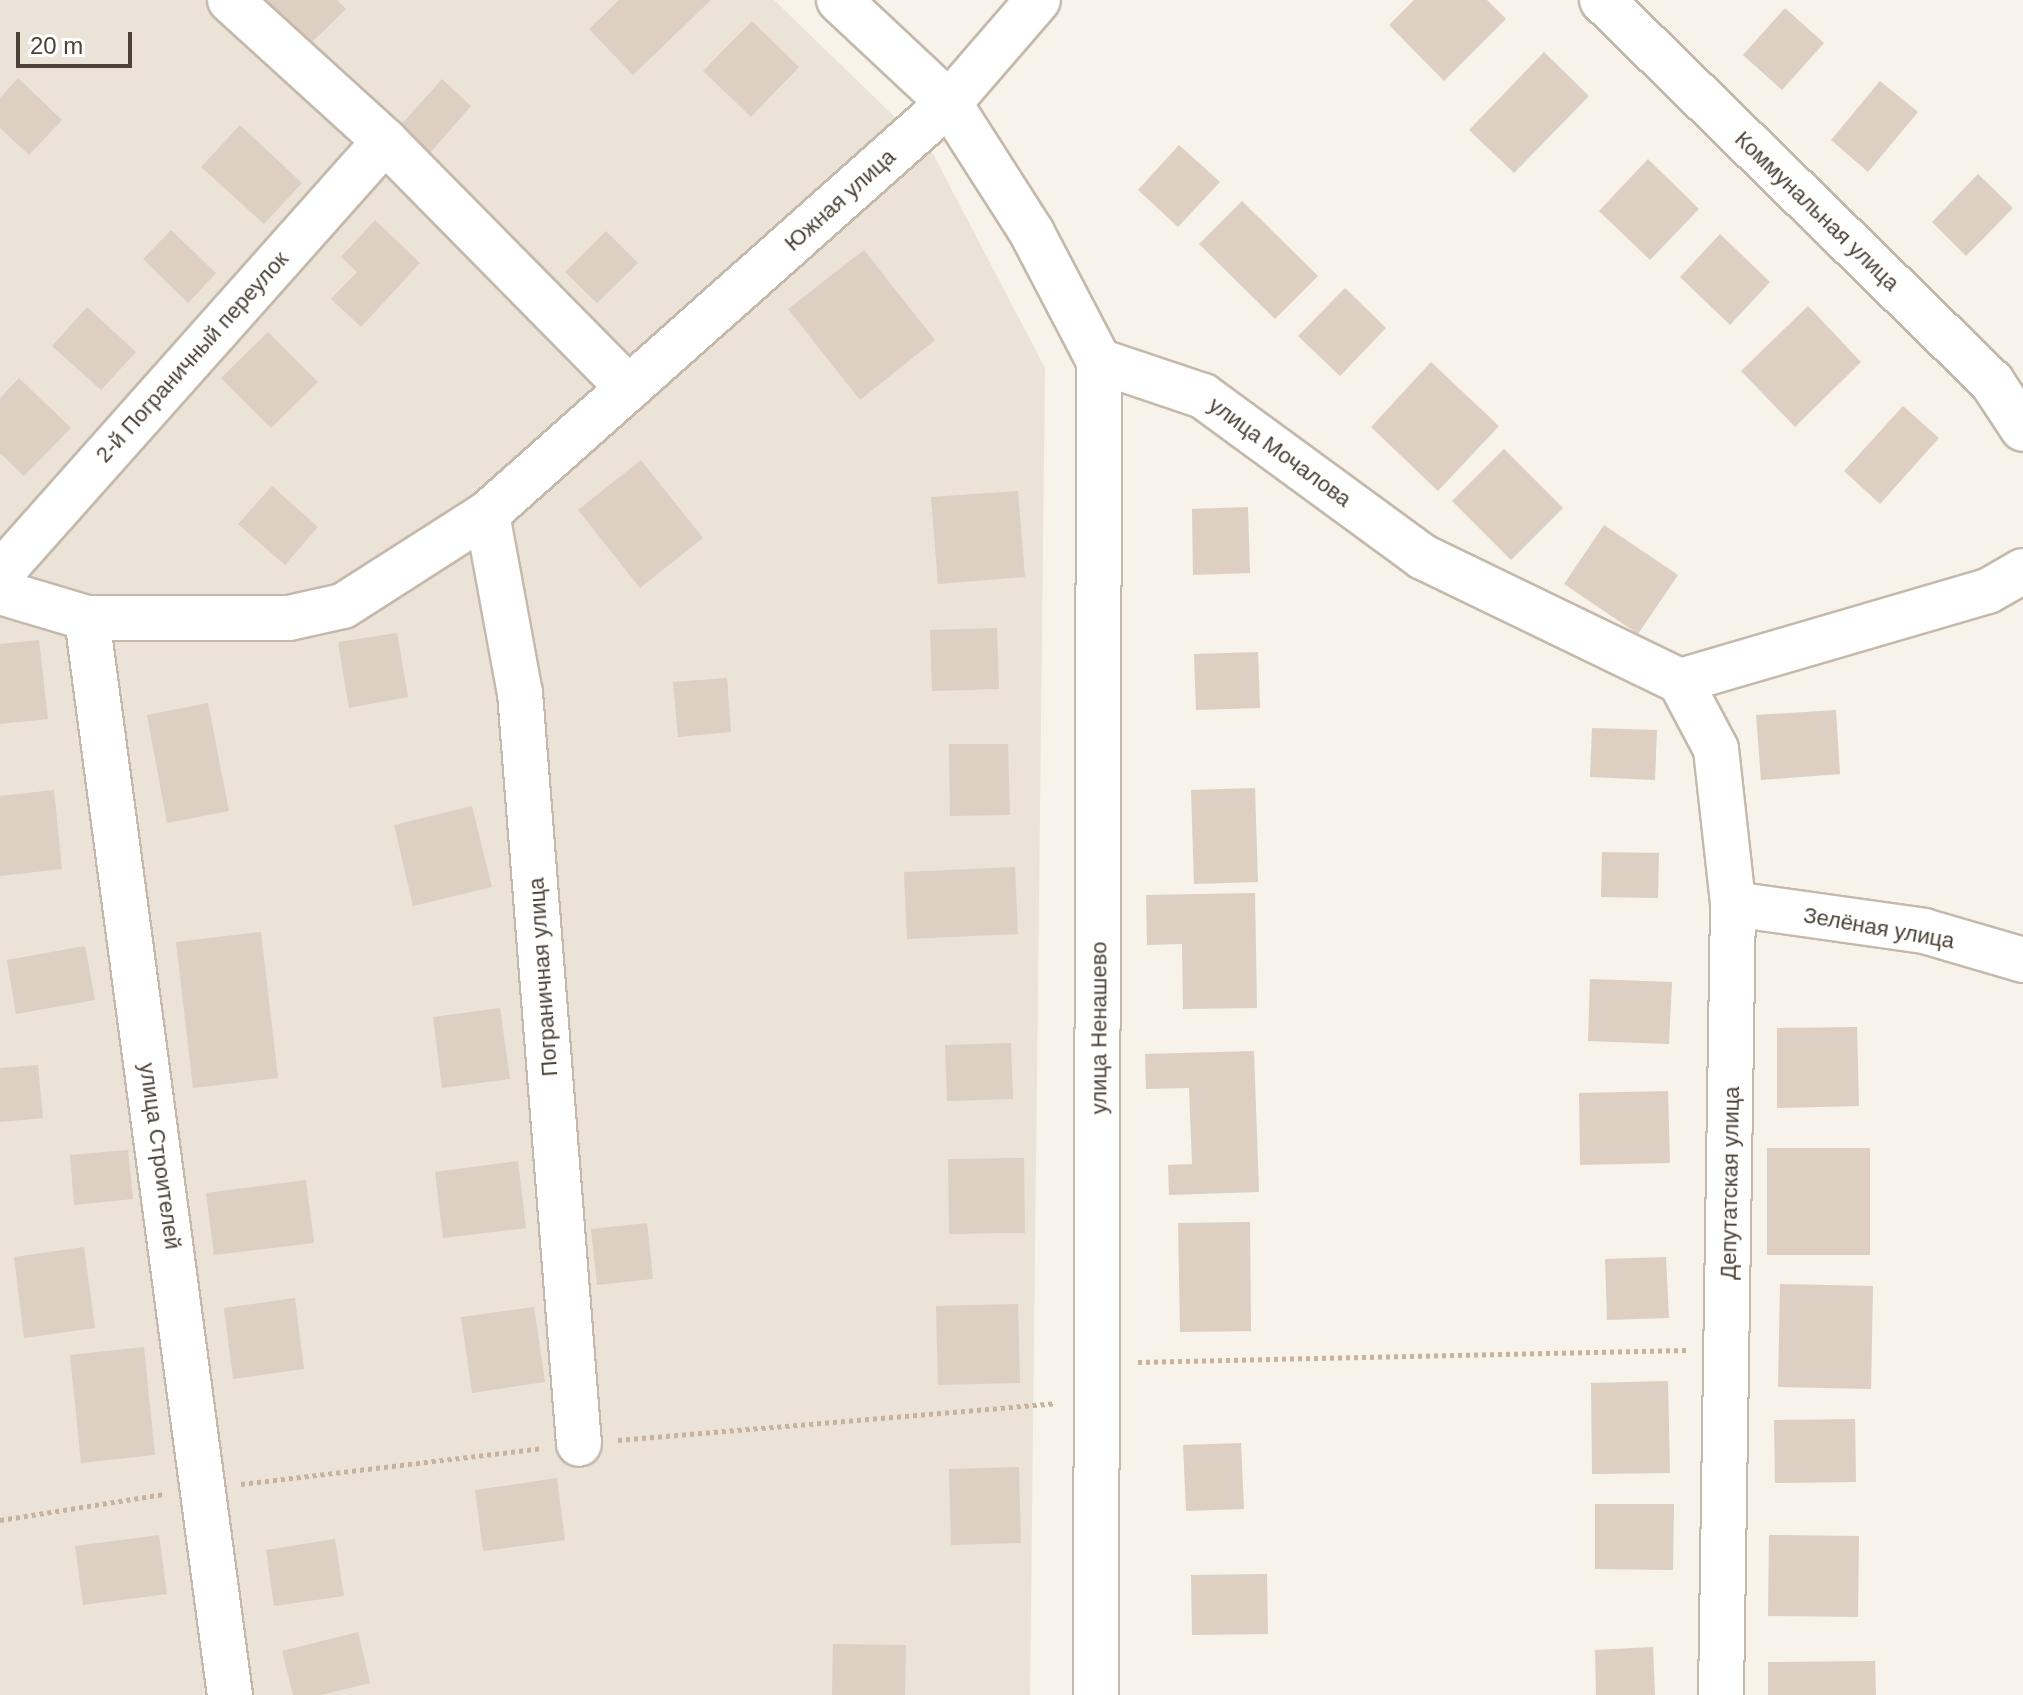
<!DOCTYPE html>
<meta charset="utf-8">
<style>
body{margin:0}
#map{position:relative;width:2023px;height:1695px;overflow:hidden;background:#f7f2ea;font-family:Helvetica,sans-serif}
div>[style]{position:absolute}
.residential>*{inset:0;background:#ebe3d8}
.building>*{inset:0;background:#ddcfc1}
.path>*{height:5px;margin-top:-2.5px;transform-origin:0;background:repeating-linear-gradient(90deg,#c7b39b 0 4px,transparent 0 8px)}
.roads{filter:drop-shadow(2px 0 #c4b9ab) drop-shadow(-2px 0 #c4b9ab) drop-shadow(0 2px #c4b9ab) drop-shadow(0 -2px #c4b9ab)}
.minor>*{height:44px;margin:-22px;padding:0 22px;transform-origin:22px;border-radius:22px;background:#fff}
span{translate:-50% -50%;white-space:nowrap;text-align:center;line-height:1.15;-webkit-text-stroke:8px #fff;paint-order:stroke}
.street-label{font-size:22px;color:#4c4237}
.scale{position:absolute;left:16px;top:32px;width:116px;height:36px;box-sizing:border-box;border:4px solid #4c4237;border-top:0;padding-left:10px;font-size:24px;line-height:28px;white-space:nowrap;color:#4c4237;-webkit-text-stroke:6px #fff;paint-order:stroke}
</style>
<div id="map">
<div class="residential">
<i style="clip-path:polygon(0 0,774px 0,933px 154px,1045px 368px,1030px 1695px,0 1695px)"></i>
</div>
<div class="building">
<i style="clip-path:polygon(266px 0,337px 0,346px 9px,310px 44px)"></i>
<i style="clip-path:polygon(619px 0,711px 0,633px 75px,589px 29px)"></i>
<i style="clip-path:polygon(1414px 0,1487px 0,1506px 19px,1444px 81px,1389px 25px)"></i>
<i style="clip-path:polygon(1785px 8px,1824px 43px,1782px 90px,1743px 55px)"></i>
<i style="clip-path:polygon(752px 21px,799px 67px,751px 117px,703px 71px)"></i>
<i style="clip-path:polygon(1544px 52px,1589px 96px,1514px 173px,1469px 130px)"></i>
<i style="clip-path:polygon(18px 78px,62px 120px,29px 155px,0 128px,0 98px)"></i>
<i style="clip-path:polygon(442px 79px,471px 106px,430px 153px,400px 126px)"></i>
<i style="clip-path:polygon(1880px 81px,1918px 112px,1868px 172px,1831px 140px)"></i>
<i style="clip-path:polygon(240px 125px,302px 183px,264px 224px,201px 167px)"></i>
<i style="clip-path:polygon(1179px 145px,1220px 182px,1178px 227px,1138px 190px)"></i>
<i style="clip-path:polygon(1648px 159px,1699px 209px,1650px 260px,1599px 211px)"></i>
<i style="clip-path:polygon(1978px 174px,2013px 208px,1966px 256px,1932px 222px)"></i>
<i style="clip-path:polygon(1242px 201px,1318px 276px,1275px 319px,1199px 244px)"></i>
<i style="clip-path:polygon(375px 220px,420px 263px,361px 327px,331px 299px,357px 272px,341px 257px)"></i>
<i style="clip-path:polygon(171px 230px,216px 273px,188px 303px,143px 259px)"></i>
<i style="clip-path:polygon(606px 231px,638px 263px,597px 303px,565px 272px)"></i>
<i style="clip-path:polygon(1720px 234px,1770px 282px,1730px 325px,1680px 277px)"></i>
<i style="clip-path:polygon(864px 250px,935px 340px,860px 400px,788px 309px)"></i>
<i style="clip-path:polygon(1345px 288px,1386px 328px,1340px 376px,1298px 336px)"></i>
<i style="clip-path:polygon(1808px 306px,1861px 362px,1795px 427px,1741px 371px)"></i>
<i style="clip-path:polygon(87px 307px,136px 352px,101px 390px,52px 346px)"></i>
<i style="clip-path:polygon(268px 332px,318px 382px,271px 428px,221px 378px)"></i>
<i style="clip-path:polygon(1431px 362px,1499px 426px,1438px 491px,1371px 427px)"></i>
<i style="clip-path:polygon(19px 378px,71px 428px,24px 476px,0 453px,0 398px)"></i>
<i style="clip-path:polygon(1903px 406px,1939px 438px,1880px 504px,1844px 471px)"></i>
<i style="clip-path:polygon(1504px 449px,1563px 508px,1511px 560px,1452px 501px)"></i>
<i style="clip-path:polygon(641px 460px,703px 538px,640px 588px,578px 510px)"></i>
<i style="clip-path:polygon(272px 486px,318px 527px,285px 565px,238px 524px)"></i>
<i style="clip-path:polygon(1018px 491px,1025px 577px,938px 584px,931px 497px)"></i>
<i style="clip-path:polygon(1248px 507px,1250px 573px,1193px 575px,1192px 509px)"></i>
<i style="clip-path:polygon(1604px 525px,1678px 575px,1638px 634px,1564px 584px)"></i>
<i style="clip-path:polygon(997px 628px,999px 689px,932px 691px,930px 630px)"></i>
<i style="clip-path:polygon(397px 633px,408px 697px,349px 708px,338px 642px)"></i>
<i style="clip-path:polygon(39px 640px,48px 719px,0 724px,0 644px)"></i>
<i style="clip-path:polygon(1258px 652px,1260px 708px,1196px 710px,1194px 654px)"></i>
<i style="clip-path:polygon(727px 678px,731px 732px,678px 737px,673px 682px)"></i>
<i style="clip-path:polygon(208px 703px,229px 811px,167px 823px,147px 715px)"></i>
<i style="clip-path:polygon(1836px 710px,1840px 774px,1761px 780px,1756px 715px)"></i>
<i style="clip-path:polygon(1592px 728px,1657px 730px,1655px 780px,1590px 777px)"></i>
<i style="clip-path:polygon(949px 744px,1008px 744px,1010px 815px,950px 816px)"></i>
<i style="clip-path:polygon(1255px 788px,1258px 882px,1194px 884px,1191px 790px)"></i>
<i style="clip-path:polygon(54px 790px,62px 869px,0 876px,0 796px)"></i>
<i style="clip-path:polygon(472px 806px,492px 887px,413px 906px,394px 825px)"></i>
<i style="clip-path:polygon(1602px 852px,1659px 853px,1658px 898px,1601px 897px)"></i>
<i style="clip-path:polygon(1015px 867px,1018px 934px,907px 939px,904px 872px)"></i>
<i style="clip-path:polygon(1255px 893px,1257px 1008px,1183px 1009px,1182px 944px,1147px 945px,1146px 895px)"></i>
<i style="clip-path:polygon(261px 932px,278px 1078px,193px 1088px,176px 942px)"></i>
<i style="clip-path:polygon(85px 946px,95px 1000px,16px 1014px,7px 960px)"></i>
<i style="clip-path:polygon(1590px 979px,1672px 982px,1669px 1044px,1588px 1041px)"></i>
<i style="clip-path:polygon(500px 1008px,510px 1079px,442px 1088px,433px 1017px)"></i>
<i style="clip-path:polygon(1857px 1027px,1859px 1106px,1777px 1108px,1777px 1028px)"></i>
<i style="clip-path:polygon(1011px 1043px,1013px 1099px,947px 1101px,945px 1045px)"></i>
<i style="clip-path:polygon(1254px 1051px,1259px 1192px,1169px 1195px,1168px 1165px,1192px 1164px,1189px 1088px,1146px 1089px,1145px 1054px)"></i>
<i style="clip-path:polygon(38px 1065px,43px 1118px,0 1122px,0 1068px)"></i>
<i style="clip-path:polygon(1668px 1091px,1670px 1163px,1580px 1165px,1579px 1093px)"></i>
<i style="clip-path:polygon(1767px 1148px,1870px 1148px,1870px 1255px,1767px 1255px)"></i>
<i style="clip-path:polygon(128px 1150px,133px 1199px,74px 1205px,70px 1155px)"></i>
<i style="clip-path:polygon(1024px 1158px,1025px 1233px,949px 1234px,948px 1159px)"></i>
<i style="clip-path:polygon(518px 1161px,526px 1228px,443px 1238px,435px 1172px)"></i>
<i style="clip-path:polygon(306px 1180px,314px 1243px,214px 1255px,206px 1193px)"></i>
<i style="clip-path:polygon(1250px 1222px,1251px 1331px,1180px 1332px,1178px 1223px)"></i>
<i style="clip-path:polygon(647px 1223px,653px 1279px,597px 1285px,591px 1229px)"></i>
<i style="clip-path:polygon(84px 1247px,95px 1328px,24px 1338px,14px 1257px)"></i>
<i style="clip-path:polygon(1666px 1257px,1669px 1318px,1607px 1320px,1605px 1259px)"></i>
<i style="clip-path:polygon(1780px 1284px,1873px 1286px,1871px 1389px,1778px 1387px)"></i>
<i style="clip-path:polygon(295px 1298px,304px 1369px,233px 1379px,224px 1308px)"></i>
<i style="clip-path:polygon(1018px 1304px,1020px 1383px,938px 1385px,936px 1306px)"></i>
<i style="clip-path:polygon(534px 1307px,545px 1382px,472px 1393px,461px 1317px)"></i>
<i style="clip-path:polygon(144px 1347px,155px 1455px,81px 1463px,70px 1355px)"></i>
<i style="clip-path:polygon(1668px 1381px,1670px 1473px,1592px 1474px,1591px 1383px)"></i>
<i style="clip-path:polygon(1855px 1419px,1856px 1482px,1775px 1483px,1774px 1420px)"></i>
<i style="clip-path:polygon(1241px 1443px,1244px 1509px,1186px 1511px,1183px 1445px)"></i>
<i style="clip-path:polygon(1019px 1467px,1021px 1543px,951px 1545px,949px 1469px)"></i>
<i style="clip-path:polygon(557px 1478px,565px 1540px,483px 1551px,475px 1490px)"></i>
<i style="clip-path:polygon(1595px 1504px,1674px 1504px,1673px 1570px,1595px 1569px)"></i>
<i style="clip-path:polygon(159px 1535px,167px 1594px,83px 1605px,75px 1546px)"></i>
<i style="clip-path:polygon(1769px 1535px,1859px 1536px,1858px 1617px,1768px 1616px)"></i>
<i style="clip-path:polygon(335px 1539px,344px 1596px,274px 1606px,266px 1550px)"></i>
<i style="clip-path:polygon(1267px 1574px,1268px 1634px,1192px 1635px,1191px 1575px)"></i>
<i style="clip-path:polygon(358px 1632px,370px 1683px,321px 1695px,293px 1695px,282px 1651px)"></i>
<i style="clip-path:polygon(833px 1644px,906px 1645px,905px 1695px,832px 1695px)"></i>
<i style="clip-path:polygon(1653px 1647px,1655px 1695px,1596px 1695px,1595px 1650px)"></i>
<i style="clip-path:polygon(1875px 1661px,1876px 1695px,1768px 1695px,1768px 1662px)"></i>
</div>
<div class="path">
<i style="left:1138px;top:1362px;width:549px;rotate:-1.25deg"></i>
<i style="left:618px;top:1440px;width:439px;rotate:-4.8deg"></i>
<i style="left:241px;top:1484px;width:302px;rotate:-6.8deg"></i>
<i style="left:0;top:1520px;width:166px;rotate:-9deg"></i>
</div>
<div class="roads">
<div class="minor">
<i style="left:230px;top:0;width:210px;rotate:42.3deg"></i>
<i style="left:385px;top:141px;width:347px;rotate:45.4deg"></i>
<i style="left:839px;top:0;width:151px;rotate:43.1deg"></i>
<i style="left:949px;top:103px;width:154px;rotate:57.4deg"></i>
<i style="left:1032px;top:233px;width:144px;rotate:62.4deg"></i>
<i style="left:1099px;top:361px;width:110px;rotate:18.6deg"></i>
<i style="left:1203px;top:396px;width:273px;rotate:36.2deg"></i>
<i style="left:1423px;top:557px;width:285px;rotate:25.8deg"></i>
<i style="left:1602px;top:0;width:546px;rotate:44.41deg"></i>
<i style="left:1992px;top:382px;width:56px;rotate:56.6deg"></i>
<i style="left:487px;top:514px;width:182px;rotate:79.6deg"></i>
<i style="left:520px;top:693px;width:753px;rotate:85.51deg"></i>
<i style="left:0;top:574px;width:579px;rotate:-48.36deg"></i>
<i style="left:0;top:592px;width:91px;rotate:16.6deg"></i>
<i style="left:87px;top:618px;width:202px"></i>
<i style="left:289px;top:618px;width:55px;rotate:-12.5deg"></i>
<i style="left:343px;top:606px;width:171px;rotate:-32.6deg"></i>
<i style="left:487px;top:514px;width:618px;rotate:-41.66deg"></i>
<i style="left:949px;top:103px;width:136px;rotate:-49.2deg"></i>
<i style="left:87px;top:618px;width:1086px;rotate:82.44deg"></i>
<i style="left:1680px;top:681px;width:77px;rotate:62.1deg"></i>
<i style="left:1716px;top:749px;width:156px;rotate:83.7deg"></i>
<i style="left:1733px;top:904px;width:791px;rotate:90.87deg"></i>
<i style="left:1680px;top:681px;width:321px;rotate:-16.3deg"></i>
<i style="left:1988px;top:591px;width:40px;rotate:-29.7deg"></i>
<i style="left:1733px;top:904px;width:193px;rotate:8deg"></i>
<i style="left:1924px;top:931px;width:103px;rotate:16.3deg"></i>
<i style="left:1096px;top:1695px;width:1334px;rotate:-89.87deg"></i>
</div>
</div>
<div class="street-label">
<span style="left:840px;top:200px;rotate:-42deg">Южная улица</span>
<span style="left:1817px;top:211px;rotate:44deg">Коммунальная улица</span>
<span style="left:192px;top:357px;rotate:-48deg">2-й Пограничный переулок</span>
<span style="left:1280px;top:452px;rotate:36deg">улица Мочалова</span>
<span style="left:1879px;top:928px;rotate:10deg">Зелёная улица</span>
<span style="left:543px;top:977px;rotate:-94deg">Пограничная улица</span>
<span style="left:1099px;top:1028px;rotate:-90deg">улица Ненашево</span>
<span style="left:160px;top:1156px;rotate:82deg">улица Строителей</span>
<span style="left:1730px;top:1183px;rotate:-89deg">Депутатская улица</span>
</div>
<div class="scale">20 m</div>
</div>
